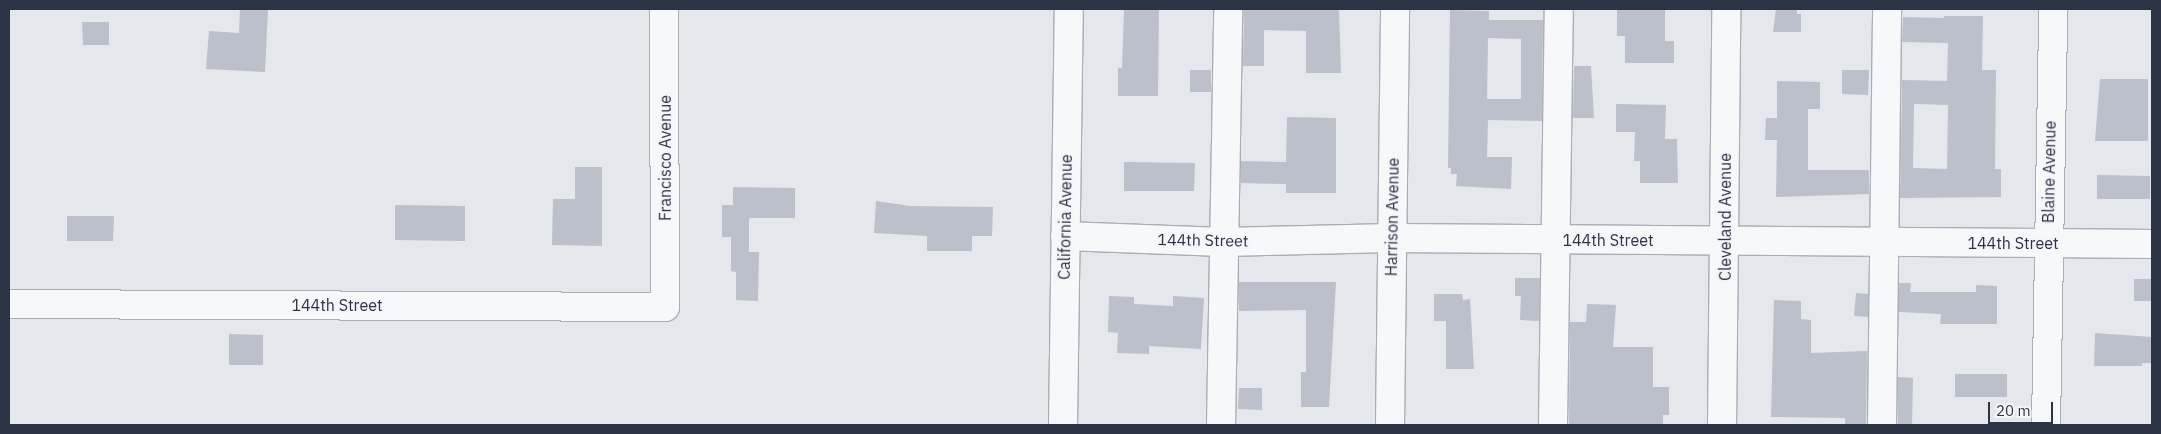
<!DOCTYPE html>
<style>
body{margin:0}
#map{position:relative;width:2161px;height:434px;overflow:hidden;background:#e4e7ec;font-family:"IBM Plex Sans",sans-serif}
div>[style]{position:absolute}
.building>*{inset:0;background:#bbc0ca}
.roads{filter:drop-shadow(1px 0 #a9aeb7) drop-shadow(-1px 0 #a9aeb7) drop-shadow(0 1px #a9aeb7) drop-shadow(0 -1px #a9aeb7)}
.minor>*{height:28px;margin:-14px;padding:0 14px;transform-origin:14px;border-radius:14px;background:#f7f8fa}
span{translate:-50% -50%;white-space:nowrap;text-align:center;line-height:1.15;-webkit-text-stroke:5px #f4f6f9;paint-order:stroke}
.street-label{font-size:16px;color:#2b3445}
.frame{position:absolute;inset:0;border:10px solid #2b3445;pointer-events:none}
.scale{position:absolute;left:1988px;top:402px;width:65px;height:22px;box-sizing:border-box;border:2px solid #2b3445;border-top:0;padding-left:6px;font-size:15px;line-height:18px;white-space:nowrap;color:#2b3445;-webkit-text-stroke:4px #f4f6f9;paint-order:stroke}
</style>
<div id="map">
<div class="building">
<i style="clip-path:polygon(240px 9px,268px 9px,265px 72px,206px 69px,209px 31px,239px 33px)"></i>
<i style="clip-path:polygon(1124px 9px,1159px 9px,1158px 96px,1118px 96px,1118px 68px,1122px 68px)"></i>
<i style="clip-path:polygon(1244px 9px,1339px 9px,1341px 73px,1306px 73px,1306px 31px,1264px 30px,1264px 66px,1243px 66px)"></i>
<i style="clip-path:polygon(1617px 9px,1665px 9px,1665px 41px,1674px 41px,1674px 63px,1625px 63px,1625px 36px,1617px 36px)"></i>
<i style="clip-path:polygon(1776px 9px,1797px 9px,1797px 14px,1801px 14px,1801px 32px,1773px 32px)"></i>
<i style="clip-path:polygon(evenodd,1450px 10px,1489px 11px,1489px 20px,1543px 20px,1542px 121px,1488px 120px,1487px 157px,1512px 157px,1511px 189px,1456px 186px,1457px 174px,1451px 174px,1451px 168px,1448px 168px,1450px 10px,1488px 38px,1521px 39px,1521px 99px,1487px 99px,1488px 38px)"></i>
<i style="clip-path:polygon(evenodd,1944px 16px,1983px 16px,1982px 70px,1996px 70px,1995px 169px,2001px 169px,2001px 197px,1900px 198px,1902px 80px,1947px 81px,1948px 43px,1902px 42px,1903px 17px,1944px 18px,1944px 16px,1914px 104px,1948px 105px,1947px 169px,1913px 168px,1914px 104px)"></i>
<i style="clip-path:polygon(82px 22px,109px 22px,109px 45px,83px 45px)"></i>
<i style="clip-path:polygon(1574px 66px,1591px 66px,1594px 118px,1573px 118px)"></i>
<i style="clip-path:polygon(1190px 70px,1211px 70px,1211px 92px,1190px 92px)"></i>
<i style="clip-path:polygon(1842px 70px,1869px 70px,1868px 95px,1842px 94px)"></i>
<i style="clip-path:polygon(2100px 79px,2148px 79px,2148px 141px,2095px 141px)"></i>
<i style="clip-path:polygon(1777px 81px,1820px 82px,1820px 109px,1808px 109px,1808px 170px,1869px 170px,1869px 194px,1776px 197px,1777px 140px,1765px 140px,1766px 118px,1777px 118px)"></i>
<i style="clip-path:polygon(1616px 104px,1666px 105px,1665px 139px,1677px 139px,1678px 183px,1640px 183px,1640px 161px,1634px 161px,1635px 132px,1616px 132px)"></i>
<i style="clip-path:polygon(1287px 117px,1336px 118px,1336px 193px,1286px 193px,1286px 184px,1241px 183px,1241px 161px,1286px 162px)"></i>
<i style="clip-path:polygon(1124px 162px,1195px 163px,1194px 191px,1124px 191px)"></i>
<i style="clip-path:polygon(575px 167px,602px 167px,602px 246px,552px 245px,553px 199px,575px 199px)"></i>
<i style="clip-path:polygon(2097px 175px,2150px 176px,2150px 199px,2097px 199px)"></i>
<i style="clip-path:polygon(733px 187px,795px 188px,795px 218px,749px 218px,749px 252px,759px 252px,758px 301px,736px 300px,736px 272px,731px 271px,731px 237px,722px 237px,722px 205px,733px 205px)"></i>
<i style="clip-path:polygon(876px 201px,910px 206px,993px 207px,992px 236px,972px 236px,972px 251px,927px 251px,927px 236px,874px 233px)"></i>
<i style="clip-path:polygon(395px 205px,465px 206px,465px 241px,395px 240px)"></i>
<i style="clip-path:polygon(67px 216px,114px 216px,113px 241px,67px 241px)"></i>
<i style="clip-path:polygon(1515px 278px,1540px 278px,1539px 321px,1520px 320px,1521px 296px,1515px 296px)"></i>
<i style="clip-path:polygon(2134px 279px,2152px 279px,2152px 301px,2134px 301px)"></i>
<i style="clip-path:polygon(1239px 282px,1336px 282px,1329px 407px,1301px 407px,1301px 372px,1306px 372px,1306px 310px,1239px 311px)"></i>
<i style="clip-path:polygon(1899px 283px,1911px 283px,1910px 292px,1976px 292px,1976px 285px,1997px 286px,1997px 324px,1940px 324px,1941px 314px,1899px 312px)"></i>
<i style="clip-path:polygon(1856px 293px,1868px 294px,1868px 317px,1854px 316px)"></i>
<i style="clip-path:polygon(1434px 294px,1462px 294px,1463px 300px,1470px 299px,1474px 369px,1446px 369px,1446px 321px,1434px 321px)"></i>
<i style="clip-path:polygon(1109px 296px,1134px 297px,1134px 304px,1173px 306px,1173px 296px,1204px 298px,1201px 349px,1149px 346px,1149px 354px,1117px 353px,1118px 333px,1108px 332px)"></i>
<i style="clip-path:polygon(1774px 300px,1801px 301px,1801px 319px,1811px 320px,1811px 353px,1867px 351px,1866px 425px,1845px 425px,1845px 418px,1771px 417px)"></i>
<i style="clip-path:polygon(1587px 304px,1616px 305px,1613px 347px,1653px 347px,1653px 387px,1669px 387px,1669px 415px,1663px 415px,1663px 425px,1569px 425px,1570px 322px,1586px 322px)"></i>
<i style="clip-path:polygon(2095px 333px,2152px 337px,2152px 363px,2142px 363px,2142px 366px,2094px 366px)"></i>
<i style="clip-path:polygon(229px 334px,263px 335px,263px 365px,229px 365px)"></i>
<i style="clip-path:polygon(1955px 374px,2007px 374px,2007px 397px,1955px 397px)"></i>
<i style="clip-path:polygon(1898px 377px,1913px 378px,1912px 425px,1898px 425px)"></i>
<i style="clip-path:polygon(1239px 388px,1262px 388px,1262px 410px,1238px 409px)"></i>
</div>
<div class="roads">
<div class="minor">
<i style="left:1065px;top:236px;width:158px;rotate:2.2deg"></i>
<i style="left:1223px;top:242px;width:168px;rotate:-1.4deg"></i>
<i style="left:1391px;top:238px;width:761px;rotate:0.45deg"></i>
<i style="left:9px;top:304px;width:656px;rotate:0.26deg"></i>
<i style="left:665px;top:307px;width:298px;rotate:-90.2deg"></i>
<i style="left:1063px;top:425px;width:416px;rotate:-89.2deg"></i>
<i style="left:1221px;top:425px;width:416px;rotate:-89deg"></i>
<i style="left:1390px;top:425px;width:416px;rotate:-89.3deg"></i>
<i style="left:1553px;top:425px;width:416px;rotate:-89.2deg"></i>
<i style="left:1722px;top:425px;width:416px;rotate:-89.4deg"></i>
<i style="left:1882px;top:425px;width:416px;rotate:-89.3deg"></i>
<i style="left:2046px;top:425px;width:416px;rotate:-89deg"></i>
</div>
</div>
<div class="street-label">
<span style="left:665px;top:158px;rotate:-90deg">Francisco Avenue</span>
<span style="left:2049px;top:172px;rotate:-89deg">Blaine Avenue</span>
<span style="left:1065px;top:217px;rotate:-89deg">California Avenue</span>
<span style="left:1392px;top:217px;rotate:-89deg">Harrison Avenue</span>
<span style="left:1725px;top:217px;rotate:-90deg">Cleveland Avenue</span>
<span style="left:1203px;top:240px;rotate:1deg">144th Street</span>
<span style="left:1608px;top:240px">144th Street</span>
<span style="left:2013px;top:243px">144th Street</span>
<span style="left:337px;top:305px">144th Street</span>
</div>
<div class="frame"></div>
<div class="scale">20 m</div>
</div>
